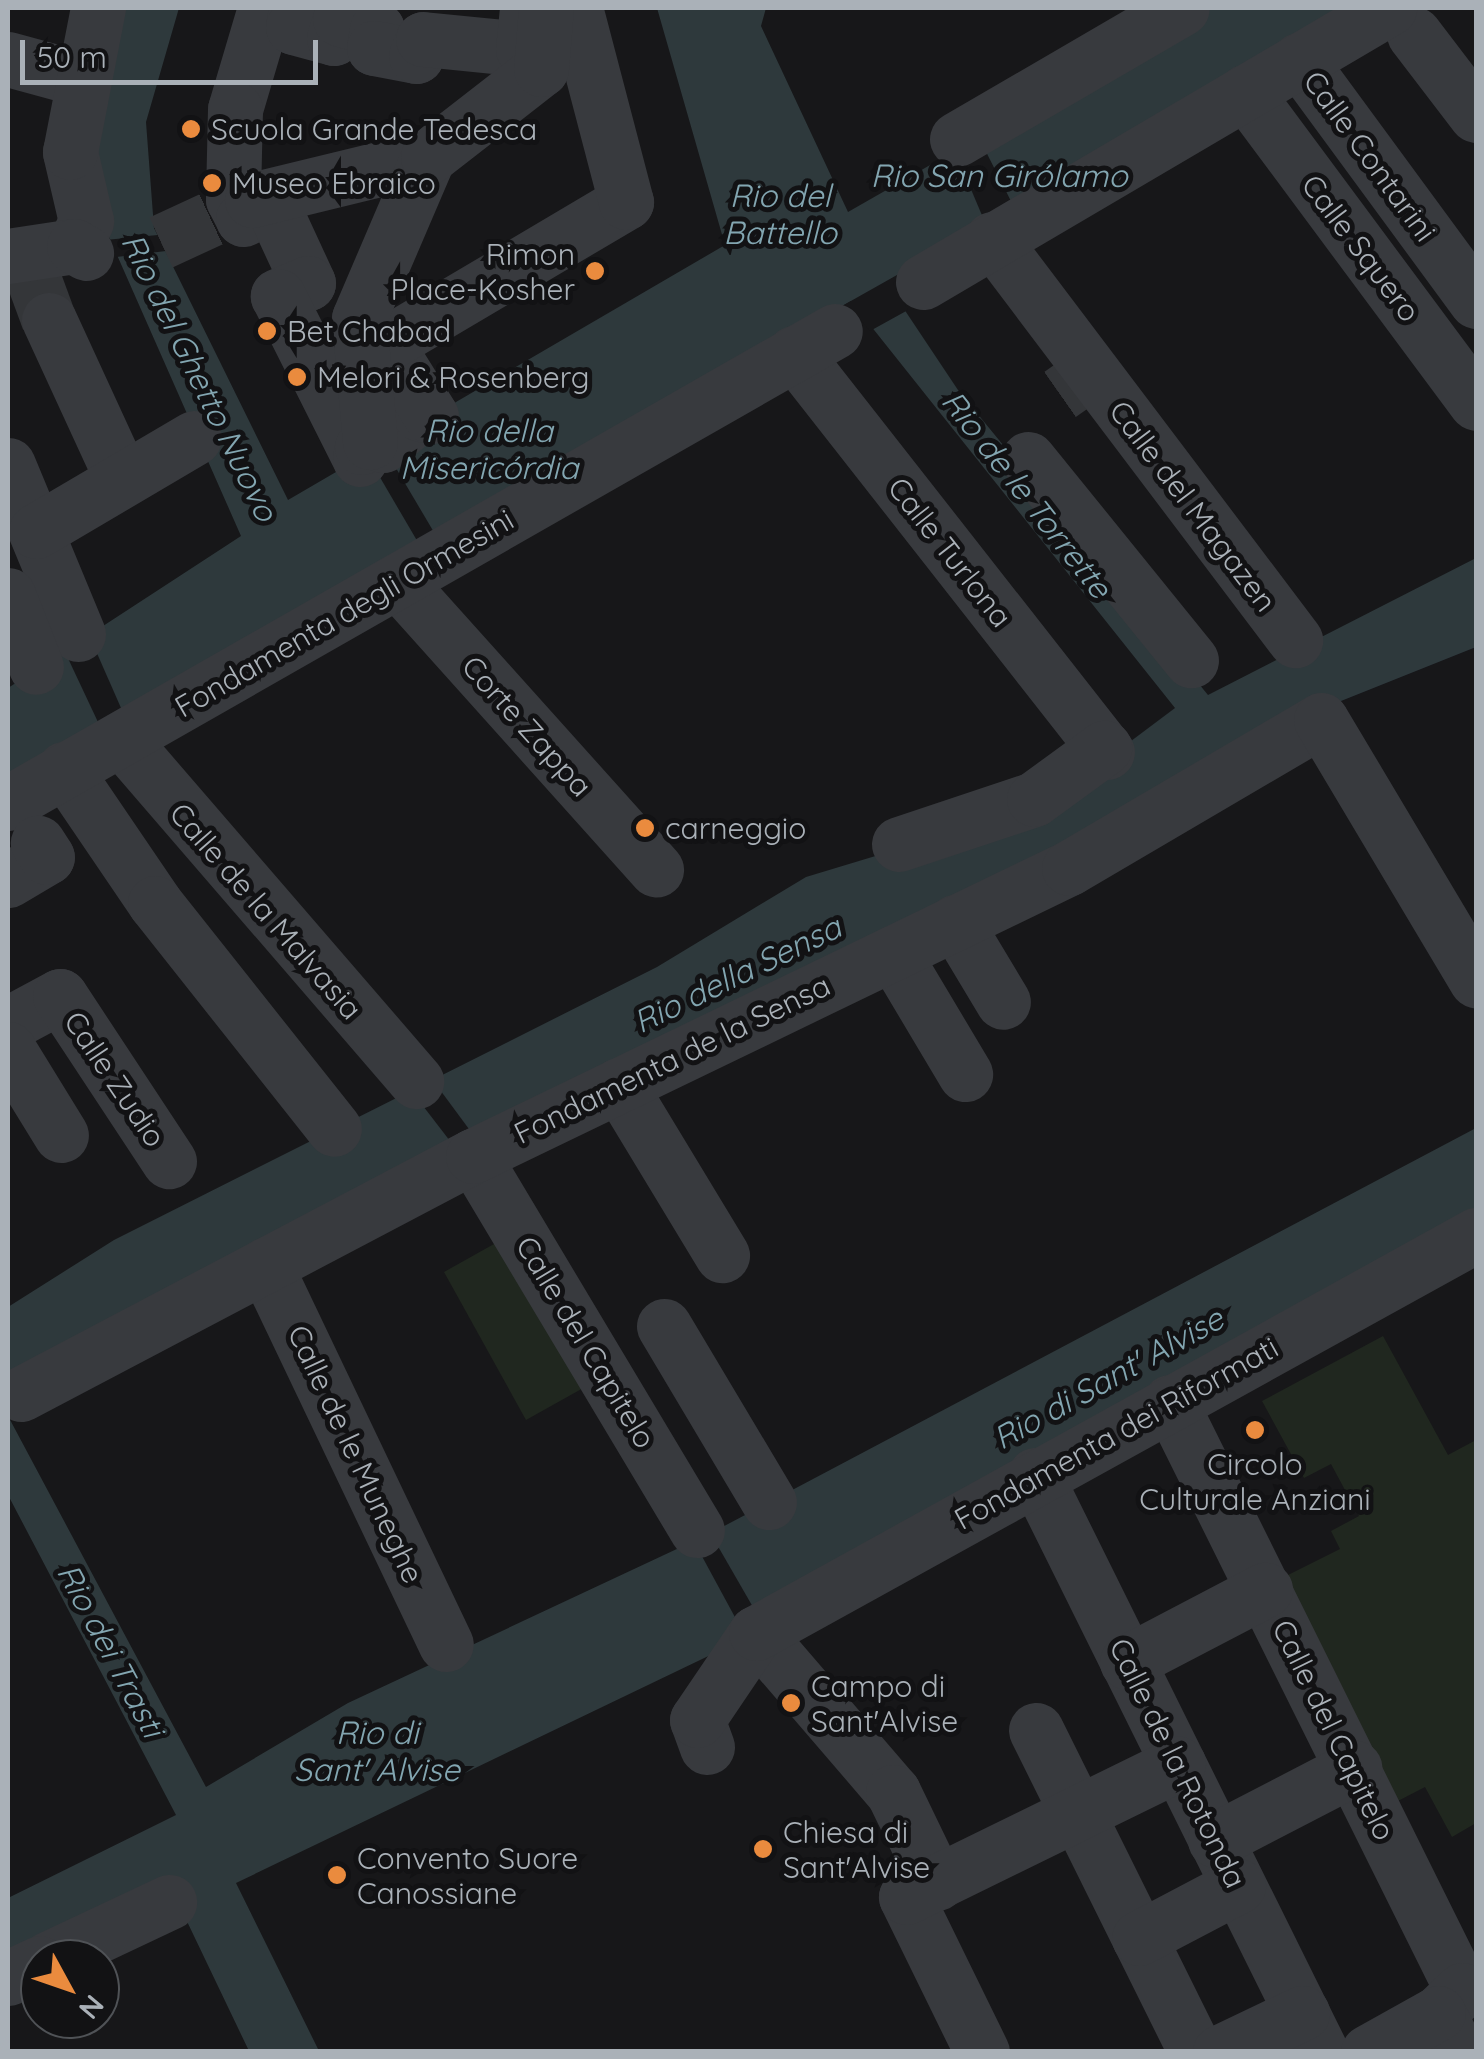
<!DOCTYPE html>
<meta charset="utf-8">
<style>
body{margin:0}
#map{position:relative;width:1484px;height:2059px;overflow:hidden;background:#171719;font-family:Quicksand,sans-serif}
div>[style]{position:absolute}
.green>*{inset:0;background:#20271f}
.water>*{inset:0;background:#2e393c}
.pier>*{inset:0;background:#171719}
.minor-tunnel>*{height:55px;margin-top:-27.5px;transform-origin:0;background:repeating-linear-gradient(90deg,#343639 0 55px,transparent 0 83px)}
.minor>*{height:55px;margin:-27.5px;padding:0 27.5px;transform-origin:27.5px;border-radius:27.5px;background:#383a3e}
.dots>*{width:28px;height:28px;translate:-50% -50%;box-sizing:border-box;border:5px solid #121214;border-radius:50%}
span{translate:-50% -50%;white-space:nowrap;text-align:center;line-height:1.15;-webkit-text-stroke:10px #121214;paint-order:stroke}
.poi-label{font-size:30px;color:#aab1b8}
.left{translate:0 -50%;text-align:left}
.right{translate:-100% -50%;text-align:right}
.street-label{font-size:30px;color:#aab1b8}
.water-label{font-size:32px;color:#83a6b1;font-style:italic}
.frame{position:absolute;inset:0;border:10px solid #aab1b8;pointer-events:none}
.north{position:absolute;left:20px;top:1939px;width:100px;height:100px;box-sizing:border-box;background:#121214;border:2px solid #4f5256;border-radius:50%;rotate:130deg;font-size:28px;font-weight:700;line-height:40px;text-align:center;color:#aab1b8}
.north::after{content:'';display:block;margin:auto;width:35px;height:45px;background:#ea8b3e;clip-path:polygon(50% 0,100% 100%,50% 72%,0 100%)}
.scale{position:absolute;left:20px;top:40px;width:298px;height:45px;box-sizing:border-box;border:5px solid #aab1b8;border-top:0;padding-left:12px;font-size:30px;line-height:35px;white-space:nowrap;color:#aab1b8;-webkit-text-stroke:8px #121214;paint-order:stroke}
</style>
<div id="map">
<div class="green">
<i style="clip-path:polygon(512px 1234px,594px 1382px,526px 1420px,444px 1272px)"></i>
<i style="clip-path:polygon(1383px 1336px,1448px 1455px,1476px 1440px,1476px 1823px,1452px 1837px,1425px 1787px,1396px 1802px,1282px 1578px,1340px 1549px,1331px 1531px,1359px 1516px,1331px 1464px,1304px 1478px,1262px 1401px)"></i>
</div>
<div class="water">
<i style="clip-path:polygon(110px 8px,179px 8px,146px 122px,154px 228px,288px 500px,725px 245px,657px 8px,766px 8px,761px 26px,848px 212px,1205px 8px,1361px 8px,886px 282px,958px 390px,1208px 695px,1476px 558px,1476px 647px,1326px 707px,8px 1392px,8px 1307px,114px 1240px,657px 967px,806px 877px,892px 851px,1119px 750px,1175px 708px,851px 301px,8px 786px,8px 688px,241px 536px,83px 178px)"></i>
<i style="clip-path:polygon(1476px 1128px,1476px 1214px,723px 1649px,236px 1883px,319px 2051px,249px 2051px,171px 1888px,8px 1964px,8px 1898px,176px 1815px,8px 1495px,8px 1416px,206px 1787px,348px 1703px,711px 1533px)"></i>
</div>
<div class="pier">
<i style="clip-path:polygon(977px 134px,1019px 217px,989px 232px,957px 156px)"></i>
<i style="clip-path:polygon(158px 235px,166px 251px,108px 258px,105px 240px)"></i>
<i style="clip-path:polygon(913px 266px,893px 283px,908px 310px,870px 331px,850px 307px,826px 315px)"></i>
<i style="clip-path:polygon(380px 441px,435px 534px,419px 544px,364px 450px)"></i>
<i style="clip-path:polygon(89px 635px,128px 724px,105px 737px,66px 654px)"></i>
<i style="clip-path:polygon(432px 1079px,480px 1144px,460px 1154px,410px 1089px)"></i>
<i style="clip-path:polygon(708px 1529px,761px 1621px,743px 1632px,691px 1536px)"></i>
</div>
<div class="minor-tunnel">
<i style="left:161px;top:242px;width:100px;rotate:-24.8deg"></i>
<i style="left:252px;top:200px;width:32px;rotate:66deg"></i>
<i style="left:31px;top:271px;width:52px;rotate:69.8deg"></i>
<i style="left:1060px;top:394px;width:33px;rotate:-35deg"></i>
</div>
<div class="minor">
<i style="left:265px;top:8px;width:105px;rotate:106.5deg"></i>
<i style="left:235px;top:109px;width:90px;rotate:91.3deg"></i>
<i style="left:233px;top:199px;width:22px;rotate:63deg"></i>
<i style="left:243px;top:219px;width:32px;rotate:-26deg"></i>
<i style="left:272px;top:205px;width:86px;rotate:65.2deg"></i>
<i style="left:308px;top:283px;width:33px;rotate:157deg"></i>
<i style="left:278px;top:296px;width:182px;rotate:63.3deg"></i>
<i style="left:360px;top:459px;width:12px;rotate:-81deg"></i>
<i style="left:362px;top:447px;width:19px;rotate:-32deg"></i>
<i style="left:378px;top:437px;width:9px;rotate:58deg"></i>
<i style="left:383px;top:445px;width:48px;rotate:-40deg"></i>
<i style="left:420px;top:414px;width:11px;rotate:10deg"></i>
<i style="left:431px;top:416px;width:85px;rotate:-122deg"></i>
<i style="left:386px;top:344px;width:279px;rotate:-30.6deg"></i>
<i style="left:626px;top:202px;width:201px;rotate:-104.7deg"></i>
<i style="left:296px;top:8px;width:19px;rotate:99deg"></i>
<i style="left:293px;top:27px;width:42px;rotate:15deg"></i>
<i style="left:334px;top:38px;width:20px;rotate:-72deg"></i>
<i style="left:340px;top:19px;width:38px;rotate:15deg"></i>
<i style="left:377px;top:29px;width:19px;rotate:99deg"></i>
<i style="left:374px;top:48px;width:43px;rotate:10.8deg"></i>
<i style="left:416px;top:56px;width:18px;rotate:-68deg"></i>
<i style="left:423px;top:39px;width:100px;rotate:5.7deg"></i>
<i style="left:523px;top:49px;width:41px;rotate:-84.4deg"></i>
<i style="left:1414px;top:34px;width:102px;rotate:52.6deg"></i>
<i style="left:8px;top:59px;width:76px;rotate:15.3deg"></i>
<i style="left:1299px;top:60px;width:299px;rotate:53.7deg"></i>
<i style="left:1245px;top:92px;width:387px;rotate:53.4deg"></i>
<i style="left:957px;top:139px;width:260px;rotate:-30.2deg"></i>
<i style="left:252px;top:200px;width:181px;rotate:-13.7deg"></i>
<i style="left:992px;top:239px;width:503px;rotate:52.92deg"></i>
<i style="left:74px;top:246px;width:28px;rotate:-64deg"></i>
<i style="left:86px;top:221px;width:71px;rotate:-103.1deg"></i>
<i style="left:70px;top:152px;width:147px;rotate:-79deg"></i>
<i style="left:8px;top:256px;width:67px;rotate:-8.6deg"></i>
<i style="left:74px;top:246px;width:14px;rotate:30deg"></i>
<i style="left:923px;top:282px;width:541px;rotate:-30.45deg"></i>
<i style="left:49px;top:320px;width:175px;rotate:65.3deg"></i>
<i style="left:794px;top:353px;width:507px;rotate:51.89deg"></i>
<i style="left:370px;top:442px;width:124px;rotate:-95.1deg"></i>
<i style="left:359px;top:318px;width:175px;rotate:-66.8deg"></i>
<i style="left:428px;top:157px;width:143px;rotate:-37.9deg"></i>
<i style="left:541px;top:69px;width:61px;rotate:-85.3deg"></i>
<i style="left:1028px;top:459px;width:259px;rotate:51deg"></i>
<i style="left:8px;top:465px;width:183px;rotate:67.5deg"></i>
<i style="left:36px;top:531px;width:183px;rotate:-30.5deg"></i>
<i style="left:399px;top:583px;width:385px;rotate:48.1deg"></i>
<i style="left:8px;top:595px;width:77px;rotate:68.7deg"></i>
<i style="left:121px;top:739px;width:452px;rotate:49.2deg"></i>
<i style="left:64px;top:769px;width:162px;rotate:55.8deg"></i>
<i style="left:155px;top:903px;width:288px;rotate:51.6deg"></i>
<i style="left:8px;top:803px;width:952px;rotate:-29.72deg"></i>
<i style="left:899px;top:844px;width:142px;rotate:-18.4deg"></i>
<i style="left:1034px;top:799px;width:87px;rotate:-36.1deg"></i>
<i style="left:8px;top:880px;width:45px;rotate:-30.5deg"></i>
<i style="left:47px;top:857px;width:17px;rotate:-123deg"></i>
<i style="left:955px;top:922px;width:93px;rotate:59deg"></i>
<i style="left:893px;top:953px;width:141px;rotate:59.2deg"></i>
<i style="left:8px;top:1024px;width:59px;rotate:-28.3deg"></i>
<i style="left:60px;top:996px;width:198px;rotate:56.6deg"></i>
<i style="left:8px;top:1049px;width:101px;rotate:58.4deg"></i>
<i style="left:619px;top:1085px;width:199px;rotate:58.8deg"></i>
<i style="left:473px;top:1156px;width:436px;rotate:59.1deg"></i>
<i style="left:265px;top:1265px;width:420px;rotate:64.5deg"></i>
<i style="left:664px;top:1326px;width:205px;rotate:59.2deg"></i>
<i style="left:21px;top:1394px;width:511px;rotate:-27.77deg"></i>
<i style="left:473px;top:1156px;width:662px;rotate:-25.79deg"></i>
<i style="left:1069px;top:868px;width:292px;rotate:-30.4deg"></i>
<i style="left:1321px;top:720px;width:303px;rotate:59.2deg"></i>
<i style="left:1170px;top:1402px;width:657px;rotate:63.59deg"></i>
<i style="left:1462px;top:1990px;width:33px;rotate:136deg"></i>
<i style="left:1438px;top:2013px;width:44px;rotate:62.9deg"></i>
<i style="left:1035px;top:1475px;width:644px;rotate:63.63deg"></i>
<i style="left:756px;top:1633px;width:210px;rotate:49.3deg"></i>
<i style="left:893px;top:1792px;width:101px;rotate:64.2deg"></i>
<i style="left:1127px;top:1662px;width:156px;rotate:-27.6deg"></i>
<i style="left:1036px;top:1730px;width:360px;rotate:63.6deg"></i>
<i style="left:707px;top:1747px;width:29px;rotate:-110deg"></i>
<i style="left:697px;top:1720px;width:105px;rotate:-55.9deg"></i>
<i style="left:756px;top:1633px;width:823px;rotate:-28.93deg"></i>
<i style="left:1215px;top:1840px;width:157px;rotate:-27.4deg"></i>
<i style="left:1139px;top:1938px;width:112px;rotate:-27.7deg"></i>
<i style="left:48px;top:1959px;width:134px;rotate:-25.2deg"></i>
<i style="left:8px;top:1978px;width:35px;rotate:-25deg"></i>
<i style="left:982px;top:2052px;width:173px;rotate:-116.1deg"></i>
<i style="left:906px;top:1897px;width:303px;rotate:-26.1deg"></i>
<i style="left:1220px;top:2052px;width:91px;rotate:-25.4deg"></i>
<i style="left:1368px;top:2052px;width:80px;rotate:-29.1deg"></i>
</div>
<div class="dots">
<i style="left:191px;top:129px;background:#ea8b3e"></i>
<i style="left:212px;top:183px;background:#ea8b3e"></i>
<i style="left:595px;top:271px;background:#ea8b3e"></i>
<i style="left:267px;top:331px;background:#ea8b3e"></i>
<i style="left:297px;top:377px;background:#ea8b3e"></i>
<i style="left:645px;top:828px;background:#ea8b3e"></i>
<i style="left:1255px;top:1430px;background:#ea8b3e"></i>
<i style="left:791px;top:1703px;background:#ea8b3e"></i>
<i style="left:763px;top:1849px;background:#ea8b3e"></i>
<i style="left:337px;top:1875px;background:#ea8b3e"></i>
</div>
<div class="poi-label">
<span class="left" style="left:211px;top:129px">Scuola Grande Tedesca</span>
<span class="left" style="left:232px;top:183px">Museo Ebraico</span>
<span class="right" style="left:575px;top:271px">Rimon<br>Place-Kosher</span>
<span class="left" style="left:287px;top:331px">Bet Chabad</span>
<span class="left" style="left:317px;top:377px">Melori &amp; Rosenberg</span>
<span class="left" style="left:665px;top:828px">carneggio</span>
<span style="left:1255px;top:1481px">Circolo<br>Culturale Anziani</span>
<span class="left" style="left:811px;top:1703px">Campo di<br>Sant'Alvise</span>
<span class="left" style="left:783px;top:1849px">Chiesa di<br>Sant'Alvise</span>
<span class="left" style="left:357px;top:1875px">Convento Suore<br>Canossiane</span>
</div>
<div class="street-label">
<span style="left:1370px;top:156px;rotate:54deg">Calle Contarini</span>
<span style="left:1361px;top:248px;rotate:53deg">Calle Squero</span>
<span style="left:1193px;top:506px;rotate:53deg">Calle del Magazen</span>
<span style="left:950px;top:552px;rotate:52deg">Calle Turlona</span>
<span style="left:344px;top:613px;rotate:-30deg">Fondamenta degli Ormesini</span>
<span style="left:527px;top:726px;rotate:48deg">Corte Zappa</span>
<span style="left:266px;top:911px;rotate:49deg">Calle de la Malvasia</span>
<span style="left:672px;top:1059px;rotate:-26deg">Fondamenta de la Sensa</span>
<span style="left:115px;top:1079px;rotate:56deg">Calle Zudio</span>
<span style="left:586px;top:1342px;rotate:59deg">Calle del Capitelo</span>
<span style="left:1116px;top:1433px;rotate:-29deg">Fondamenta dei Riformati</span>
<span style="left:356px;top:1454px;rotate:65deg">Calle de le Muneghe</span>
<span style="left:1334px;top:1730px;rotate:64deg">Calle del Capitelo</span>
<span style="left:1178px;top:1763px;rotate:64deg">Calle de la Rotonda</span>
</div>
<div class="water-label">
<span style="left:999px;top:175px">Rio San Girólamo</span>
<span style="left:780px;top:214px">Rio del<br>Battello</span>
<span style="left:200px;top:377px;rotate:64deg">Rio del Ghetto Nuovo</span>
<span style="left:489px;top:449px">Rio della<br>Misericórdia</span>
<span style="left:1027px;top:494px;rotate:52deg">Rio de le Torrette</span>
<span style="left:737px;top:974px;rotate:-26deg">Rio della Sensa</span>
<span style="left:1108px;top:1378px;rotate:-29deg">Rio di Sant' Alvise</span>
<span style="left:111px;top:1650px;rotate:62deg">Rio dei Trasti</span>
<span style="left:377px;top:1751px">Rio di<br>Sant' Alvise</span>
</div>
<div class="frame"></div>
<div class="north">N</div>
<div class="scale">50 m</div>
</div>
